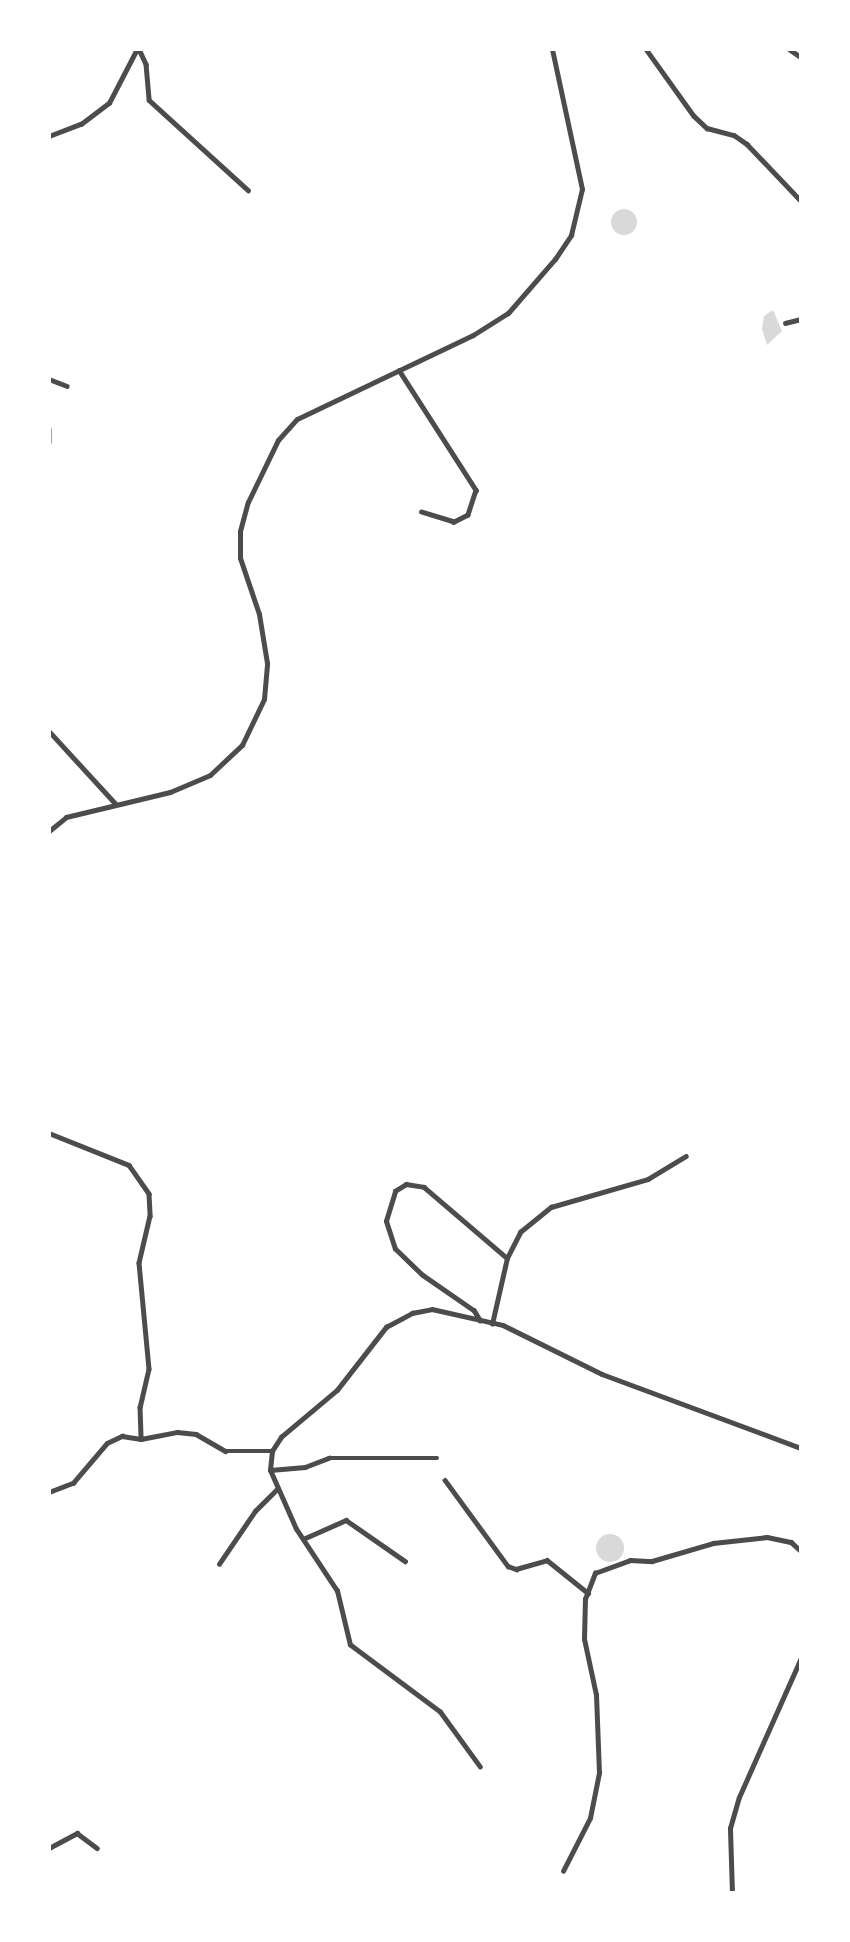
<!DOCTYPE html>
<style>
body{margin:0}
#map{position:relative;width:850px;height:1942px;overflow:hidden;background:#fff;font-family:Overpass,sans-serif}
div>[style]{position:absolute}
.water>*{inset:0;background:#d9d9d9}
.round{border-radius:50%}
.minor>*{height:4.5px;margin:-2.25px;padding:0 2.25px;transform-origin:2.25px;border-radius:2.25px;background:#4c4c4c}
.tertiary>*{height:5px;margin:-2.5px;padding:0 2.5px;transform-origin:2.5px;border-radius:2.5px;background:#4c4c4c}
span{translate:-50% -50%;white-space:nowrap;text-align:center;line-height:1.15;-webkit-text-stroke:5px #fff;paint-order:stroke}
.frame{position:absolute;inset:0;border:51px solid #fff;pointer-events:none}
</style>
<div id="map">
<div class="water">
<i class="round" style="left:611px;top:209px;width:26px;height:26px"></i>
<i style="clip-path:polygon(773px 310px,782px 331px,767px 345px,762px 329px,764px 316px)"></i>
<i class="round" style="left:596px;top:1534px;width:28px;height:28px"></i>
</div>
<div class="minor">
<i style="left:139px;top:49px;width:17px;rotate:65deg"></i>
<i style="left:146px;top:64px;width:36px;rotate:85deg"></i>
<i style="left:149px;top:100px;width:134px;rotate:42.3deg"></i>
<i style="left:646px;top:49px;width:82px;rotate:54.4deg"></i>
<i style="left:694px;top:116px;width:18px;rotate:43deg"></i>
<i style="left:707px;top:128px;width:28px;rotate:15deg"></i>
<i style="left:734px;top:135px;width:16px;rotate:35deg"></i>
<i style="left:747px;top:144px;width:79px;rotate:46.5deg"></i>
<i style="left:789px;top:49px;width:14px;rotate:34deg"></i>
<i style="left:49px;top:136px;width:34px;rotate:-21deg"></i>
<i style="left:81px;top:124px;width:35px;rotate:-37deg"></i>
<i style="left:109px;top:103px;width:61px;rotate:-62.6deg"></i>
<i style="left:785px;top:323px;width:16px;rotate:-14deg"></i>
<i style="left:399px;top:370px;width:143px;rotate:57.3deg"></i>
<i style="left:476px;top:490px;width:26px;rotate:108deg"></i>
<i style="left:468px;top:515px;width:16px;rotate:153deg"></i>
<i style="left:454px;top:522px;width:34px;rotate:-163deg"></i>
<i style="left:49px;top:379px;width:19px;rotate:21deg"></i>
<i style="left:49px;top:429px;width:13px;rotate:90deg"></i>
<i style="left:49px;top:731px;width:98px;rotate:47.5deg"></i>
<i style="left:49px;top:1133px;width:86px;rotate:21.8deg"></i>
<i style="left:129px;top:1165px;width:35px;rotate:55deg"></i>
<i style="left:149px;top:1194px;width:22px;rotate:87deg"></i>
<i style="left:150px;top:1216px;width:48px;rotate:103.2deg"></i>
<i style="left:139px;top:1263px;width:106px;rotate:84.6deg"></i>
<i style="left:149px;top:1369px;width:39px;rotate:103deg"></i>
<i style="left:140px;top:1407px;width:32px;rotate:88deg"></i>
<i style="left:480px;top:1321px;width:12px;rotate:-121deg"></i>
<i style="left:474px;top:1311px;width:63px;rotate:-145.3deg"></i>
<i style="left:422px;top:1275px;width:37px;rotate:-136deg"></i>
<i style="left:395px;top:1249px;width:29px;rotate:-108deg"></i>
<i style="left:386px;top:1221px;width:31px;rotate:-73deg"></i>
<i style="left:395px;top:1191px;width:13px;rotate:-32deg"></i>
<i style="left:406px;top:1184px;width:18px;rotate:9deg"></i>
<i style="left:424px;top:1187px;width:109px;rotate:40.5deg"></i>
<i style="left:492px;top:1324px;width:68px;rotate:-77.2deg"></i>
<i style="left:507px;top:1258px;width:29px;rotate:-63deg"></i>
<i style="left:520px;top:1232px;width:40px;rotate:-39deg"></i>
<i style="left:551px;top:1207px;width:101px;rotate:-16.1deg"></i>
<i style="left:648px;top:1179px;width:44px;rotate:-31.2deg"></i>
<i style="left:270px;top:1470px;width:35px;rotate:-5deg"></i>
<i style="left:305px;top:1467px;width:26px;rotate:-21deg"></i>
<i style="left:329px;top:1458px;width:108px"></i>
<i style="left:445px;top:1480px;width:107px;rotate:53.8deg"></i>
<i style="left:508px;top:1566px;width:9px;rotate:21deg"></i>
<i style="left:516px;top:1569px;width:32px;rotate:-16deg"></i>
<i style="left:547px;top:1560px;width:53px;rotate:38.8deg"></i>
<i style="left:49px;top:1492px;width:26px;rotate:-21deg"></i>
<i style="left:73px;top:1483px;width:52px;rotate:-49.6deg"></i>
<i style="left:107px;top:1443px;width:17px;rotate:-25deg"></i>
<i style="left:122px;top:1436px;width:19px;rotate:9deg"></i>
<i style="left:141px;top:1439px;width:37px;rotate:-11deg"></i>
<i style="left:177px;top:1432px;width:19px;rotate:6deg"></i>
<i style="left:196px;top:1434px;width:34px;rotate:30deg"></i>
<i style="left:225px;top:1451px;width:47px"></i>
<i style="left:303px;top:1539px;width:47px;rotate:-23.8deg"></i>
<i style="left:346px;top:1520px;width:72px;rotate:34.8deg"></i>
<i style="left:219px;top:1564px;width:64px;rotate:-55.8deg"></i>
<i style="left:255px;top:1511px;width:31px;rotate:-45deg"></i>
<i style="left:480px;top:1767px;width:68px;rotate:-126deg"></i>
<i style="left:440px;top:1712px;width:112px;rotate:-143.3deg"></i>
<i style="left:350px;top:1645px;width:56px;rotate:-103.5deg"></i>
<i style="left:337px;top:1591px;width:74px;rotate:-123.5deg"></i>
<i style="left:296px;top:1529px;width:64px;rotate:-113.8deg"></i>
<i style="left:270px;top:1470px;width:19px;rotate:-84deg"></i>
<i style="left:272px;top:1451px;width:17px;rotate:-57deg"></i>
<i style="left:281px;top:1437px;width:73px;rotate:-40deg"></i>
<i style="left:337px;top:1390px;width:80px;rotate:-52.1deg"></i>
<i style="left:386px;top:1327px;width:30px;rotate:-28deg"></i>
<i style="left:412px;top:1313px;width:20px;rotate:-11deg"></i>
<i style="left:432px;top:1309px;width:73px;rotate:12.7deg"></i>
<i style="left:503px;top:1325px;width:110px;rotate:26.3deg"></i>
<i style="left:602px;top:1374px;width:212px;rotate:20.4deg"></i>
<i style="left:49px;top:1848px;width:32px;rotate:-28deg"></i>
<i style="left:77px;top:1833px;width:25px;rotate:37deg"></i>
<i style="left:563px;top:1871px;width:59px;rotate:-63deg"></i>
<i style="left:590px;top:1818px;width:46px;rotate:-78.7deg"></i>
<i style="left:599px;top:1773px;width:78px;rotate:-92.2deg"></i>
<i style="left:596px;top:1695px;width:57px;rotate:-102.1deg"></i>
<i style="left:584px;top:1639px;width:40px;rotate:-88.6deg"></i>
<i style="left:585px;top:1599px;width:28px;rotate:-69deg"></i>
<i style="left:595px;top:1573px;width:37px;rotate:-20deg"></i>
<i style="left:630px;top:1560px;width:22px;rotate:3deg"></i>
<i style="left:652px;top:1561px;width:64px;rotate:-16.4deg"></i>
<i style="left:713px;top:1543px;width:54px;rotate:-6.3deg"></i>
<i style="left:767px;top:1537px;width:25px;rotate:12deg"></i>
<i style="left:791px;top:1542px;width:13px;rotate:42deg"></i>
</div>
<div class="tertiary">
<i style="left:49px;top:831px;width:22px;rotate:-39deg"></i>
<i style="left:66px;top:817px;width:107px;rotate:-13.5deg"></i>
<i style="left:170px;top:792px;width:43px;rotate:-23deg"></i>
<i style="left:210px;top:775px;width:44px;rotate:-43.2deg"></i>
<i style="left:242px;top:745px;width:51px;rotate:-64.4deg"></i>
<i style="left:264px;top:699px;width:36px;rotate:-85deg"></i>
<i style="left:267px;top:663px;width:50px;rotate:-99.3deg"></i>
<i style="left:259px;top:614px;width:59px;rotate:-108.7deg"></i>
<i style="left:240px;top:558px;width:27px;rotate:-90deg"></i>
<i style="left:240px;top:531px;width:30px;rotate:-75deg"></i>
<i style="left:248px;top:502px;width:69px;rotate:-64.2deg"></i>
<i style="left:278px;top:440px;width:28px;rotate:-48deg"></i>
<i style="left:297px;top:419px;width:195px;rotate:-25.5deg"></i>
<i style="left:473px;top:335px;width:41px;rotate:-32.2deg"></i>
<i style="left:508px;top:313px;width:72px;rotate:-49deg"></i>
<i style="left:555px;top:259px;width:29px;rotate:-56deg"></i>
<i style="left:571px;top:235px;width:47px;rotate:-76.6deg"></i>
<i style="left:582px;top:189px;width:143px;rotate:-102.1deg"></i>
<i style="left:732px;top:1893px;width:65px;rotate:-91.8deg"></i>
<i style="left:730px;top:1828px;width:32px;rotate:-74deg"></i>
<i style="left:739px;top:1797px;width:152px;rotate:-66deg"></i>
</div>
<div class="frame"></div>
</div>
